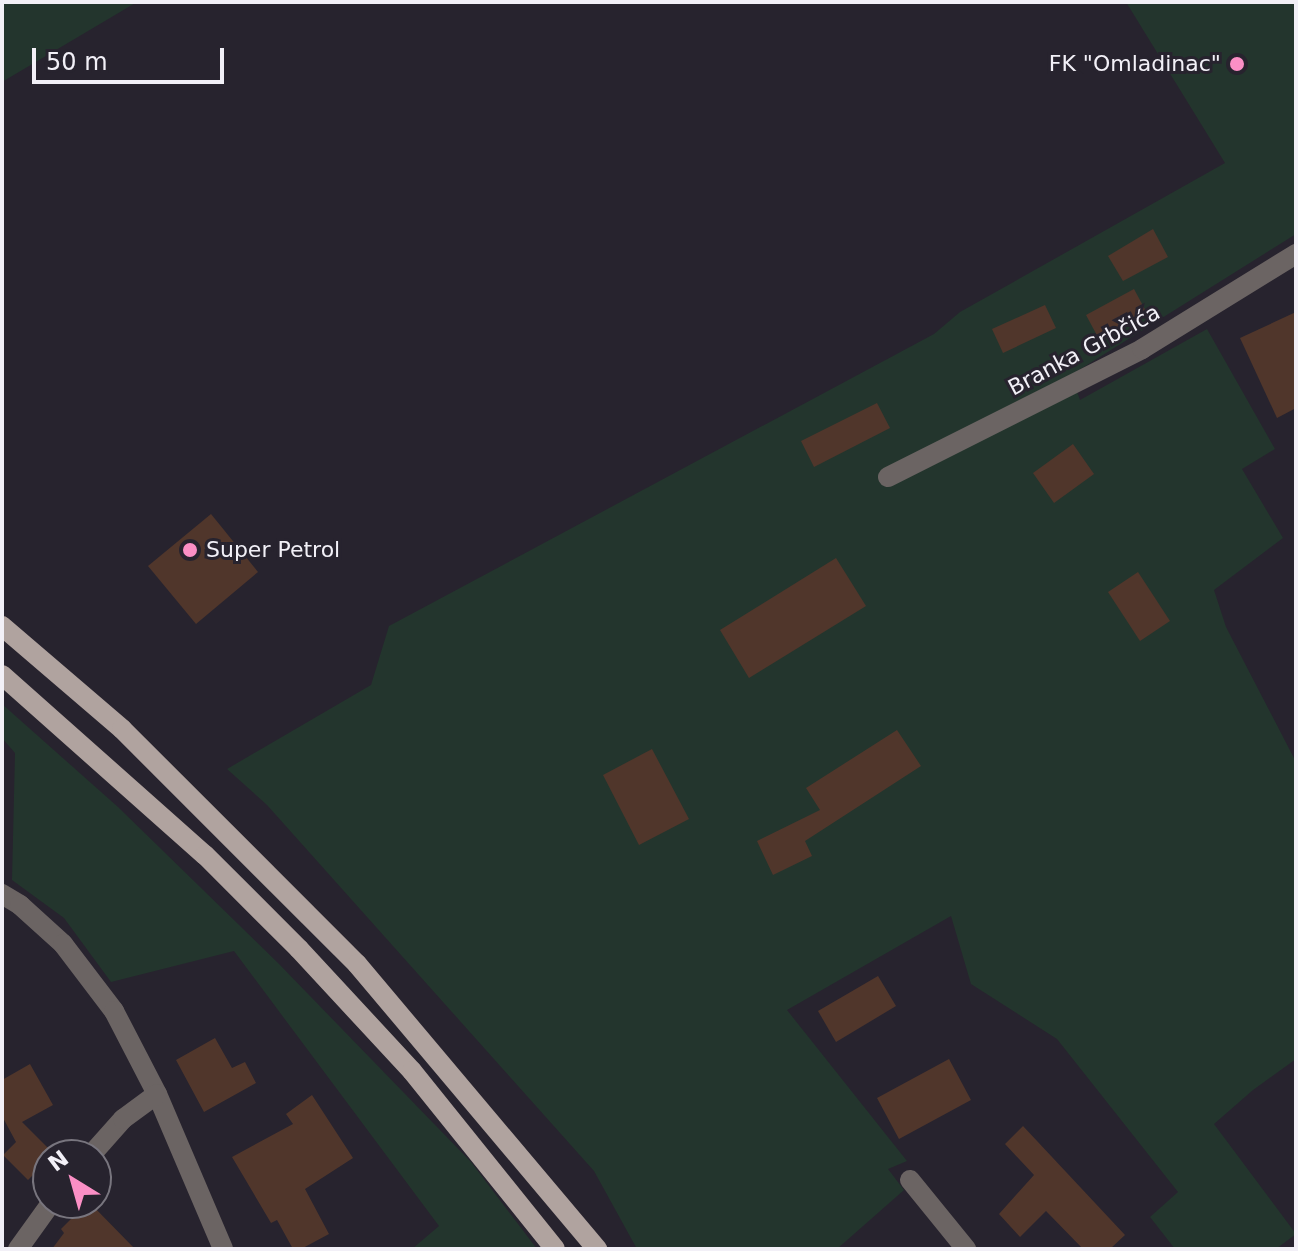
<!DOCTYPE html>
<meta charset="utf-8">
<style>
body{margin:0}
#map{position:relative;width:1298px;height:1251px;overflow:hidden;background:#27232e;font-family:"DejaVu Sans",sans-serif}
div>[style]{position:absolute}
.green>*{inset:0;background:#23352d}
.building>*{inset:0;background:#50362b}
.minor>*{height:20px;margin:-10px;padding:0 10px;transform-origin:10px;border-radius:10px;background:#6b6463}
.major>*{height:20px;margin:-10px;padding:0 10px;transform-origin:10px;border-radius:10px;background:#b0a39f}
.dots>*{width:22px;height:22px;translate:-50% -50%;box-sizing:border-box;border:4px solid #27232e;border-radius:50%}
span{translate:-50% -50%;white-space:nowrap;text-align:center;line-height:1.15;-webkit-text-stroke:6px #27232e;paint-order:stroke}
.poi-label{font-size:22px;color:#f2f0f7}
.right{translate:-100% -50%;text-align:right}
.left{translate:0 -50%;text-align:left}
.street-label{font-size:22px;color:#f2f0f7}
.frame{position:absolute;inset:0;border:4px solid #f2f0f7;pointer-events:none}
.north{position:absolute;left:32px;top:1139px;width:80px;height:80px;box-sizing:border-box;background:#27232e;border:2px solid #78757e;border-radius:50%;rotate:323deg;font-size:22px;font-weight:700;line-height:32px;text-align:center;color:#f2f0f7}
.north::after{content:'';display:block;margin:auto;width:28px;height:36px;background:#fb8fc5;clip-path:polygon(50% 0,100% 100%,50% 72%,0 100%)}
.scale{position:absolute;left:32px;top:48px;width:192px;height:36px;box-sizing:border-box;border:4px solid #f2f0f7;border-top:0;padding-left:10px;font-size:24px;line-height:28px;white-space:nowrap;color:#f2f0f7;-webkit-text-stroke:6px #27232e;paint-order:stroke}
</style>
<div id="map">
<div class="green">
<i style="clip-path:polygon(2px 2px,137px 2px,2px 82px)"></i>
<i style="clip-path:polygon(1126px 2px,1296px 2px,1296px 234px,1071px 375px,1080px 400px,1207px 329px,1275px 449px,1242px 469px,1283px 538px,1214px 590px,1226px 627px,1296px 762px,1296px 1059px,1253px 1090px,1214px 1124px,1296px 1234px,1276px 1249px,1175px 1249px,1150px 1217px,1178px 1192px,1057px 1039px,971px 984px,951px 916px,787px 1010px,907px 1161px,888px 1169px,904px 1190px,837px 1249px,637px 1249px,594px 1171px,267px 805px,227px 769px,371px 685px,389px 626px,934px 334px,960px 312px,1225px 163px)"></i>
<i style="clip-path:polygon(2px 704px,118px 807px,279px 964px,471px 1162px,537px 1249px,412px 1249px,439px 1226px,234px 951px,111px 982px,64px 918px,12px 880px,15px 753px,2px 738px)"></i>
</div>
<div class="building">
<i style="clip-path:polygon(1153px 229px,1168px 257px,1123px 281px,1108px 256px)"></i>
<i style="clip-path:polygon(1134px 289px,1148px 315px,1100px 341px,1086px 315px)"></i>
<i style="clip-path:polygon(1045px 305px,1056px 328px,1003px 353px,992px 329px)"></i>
<i style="clip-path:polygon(1296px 312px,1296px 408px,1277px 418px,1240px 338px)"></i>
<i style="clip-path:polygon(877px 403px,890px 428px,814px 467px,801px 441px)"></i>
<i style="clip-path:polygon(1073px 444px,1094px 474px,1054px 503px,1033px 473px)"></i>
<i style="clip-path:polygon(211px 514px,258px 572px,196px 624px,148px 566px)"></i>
<i style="clip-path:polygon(836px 558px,866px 606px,749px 678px,720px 630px)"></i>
<i style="clip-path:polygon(1138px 572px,1170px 621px,1140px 641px,1108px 592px)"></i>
<i style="clip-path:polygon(897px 730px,921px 766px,805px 841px,812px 856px,773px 875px,757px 841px,820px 810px,806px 788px)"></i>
<i style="clip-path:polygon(652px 749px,689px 819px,639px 845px,603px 775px)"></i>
<i style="clip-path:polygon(878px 976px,896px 1006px,836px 1042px,818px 1011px)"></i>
<i style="clip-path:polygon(215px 1038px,232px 1068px,245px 1062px,256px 1083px,204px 1112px,176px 1060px)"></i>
<i style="clip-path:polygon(949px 1059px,971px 1100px,899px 1139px,877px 1098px)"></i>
<i style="clip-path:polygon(30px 1064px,53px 1105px,22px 1122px,54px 1154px,48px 1155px,48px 1160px,28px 1180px,3px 1155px,16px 1142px,2px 1116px,2px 1080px)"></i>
<i style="clip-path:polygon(312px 1095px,353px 1158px,305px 1189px,329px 1234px,301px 1249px,293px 1249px,277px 1220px,271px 1223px,232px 1157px,293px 1124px,286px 1114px)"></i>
<i style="clip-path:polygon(1023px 1126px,1125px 1235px,1110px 1249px,1083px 1249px,1046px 1211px,1020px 1237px,999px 1214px,1034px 1175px,1005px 1144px)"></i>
<i style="clip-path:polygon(87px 1203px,90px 1203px,135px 1249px,52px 1249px,64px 1233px,61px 1229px)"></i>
</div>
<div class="minor">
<i style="left:888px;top:477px;width:284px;rotate:-26.7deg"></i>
<i style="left:1142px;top:349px;width:181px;rotate:-31.7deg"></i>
<i style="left:2px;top:894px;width:21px;rotate:31deg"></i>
<i style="left:20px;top:905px;width:58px;rotate:42.2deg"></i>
<i style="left:63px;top:944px;width:84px;rotate:52.7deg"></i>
<i style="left:114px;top:1011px;width:93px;rotate:62.6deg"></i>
<i style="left:157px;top:1094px;width:168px;rotate:66.9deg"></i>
<i style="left:91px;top:1155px;width:48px;rotate:-48.4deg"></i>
<i style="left:123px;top:1119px;width:42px;rotate:-36.3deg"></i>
<i style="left:910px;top:1180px;width:89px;rotate:50.9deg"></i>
<i style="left:18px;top:1249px;width:57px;rotate:-54.3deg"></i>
</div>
<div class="major">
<i style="left:2px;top:626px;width:158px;rotate:40.6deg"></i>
<i style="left:122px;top:729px;width:332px;rotate:45deg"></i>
<i style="left:357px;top:964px;width:373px;rotate:49.9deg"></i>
<i style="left:2px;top:675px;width:271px;rotate:41.6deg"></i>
<i style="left:205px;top:855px;width:133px;rotate:45deg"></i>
<i style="left:299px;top:949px;width:166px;rotate:47.2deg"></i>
<i style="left:412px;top:1071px;width:228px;rotate:51.2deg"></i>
</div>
<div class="dots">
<i style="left:1237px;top:64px;background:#fb8fc5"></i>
<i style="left:190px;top:550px;background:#fb8fc5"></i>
</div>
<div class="poi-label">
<span class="right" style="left:1221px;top:64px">FK "Omladinac"</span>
<span class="left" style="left:206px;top:550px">Super Petrol</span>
</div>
<div class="street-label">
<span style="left:1084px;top:350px;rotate:-28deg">Branka Grbčića</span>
</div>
<div class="frame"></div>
<div class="north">N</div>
<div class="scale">50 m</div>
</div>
